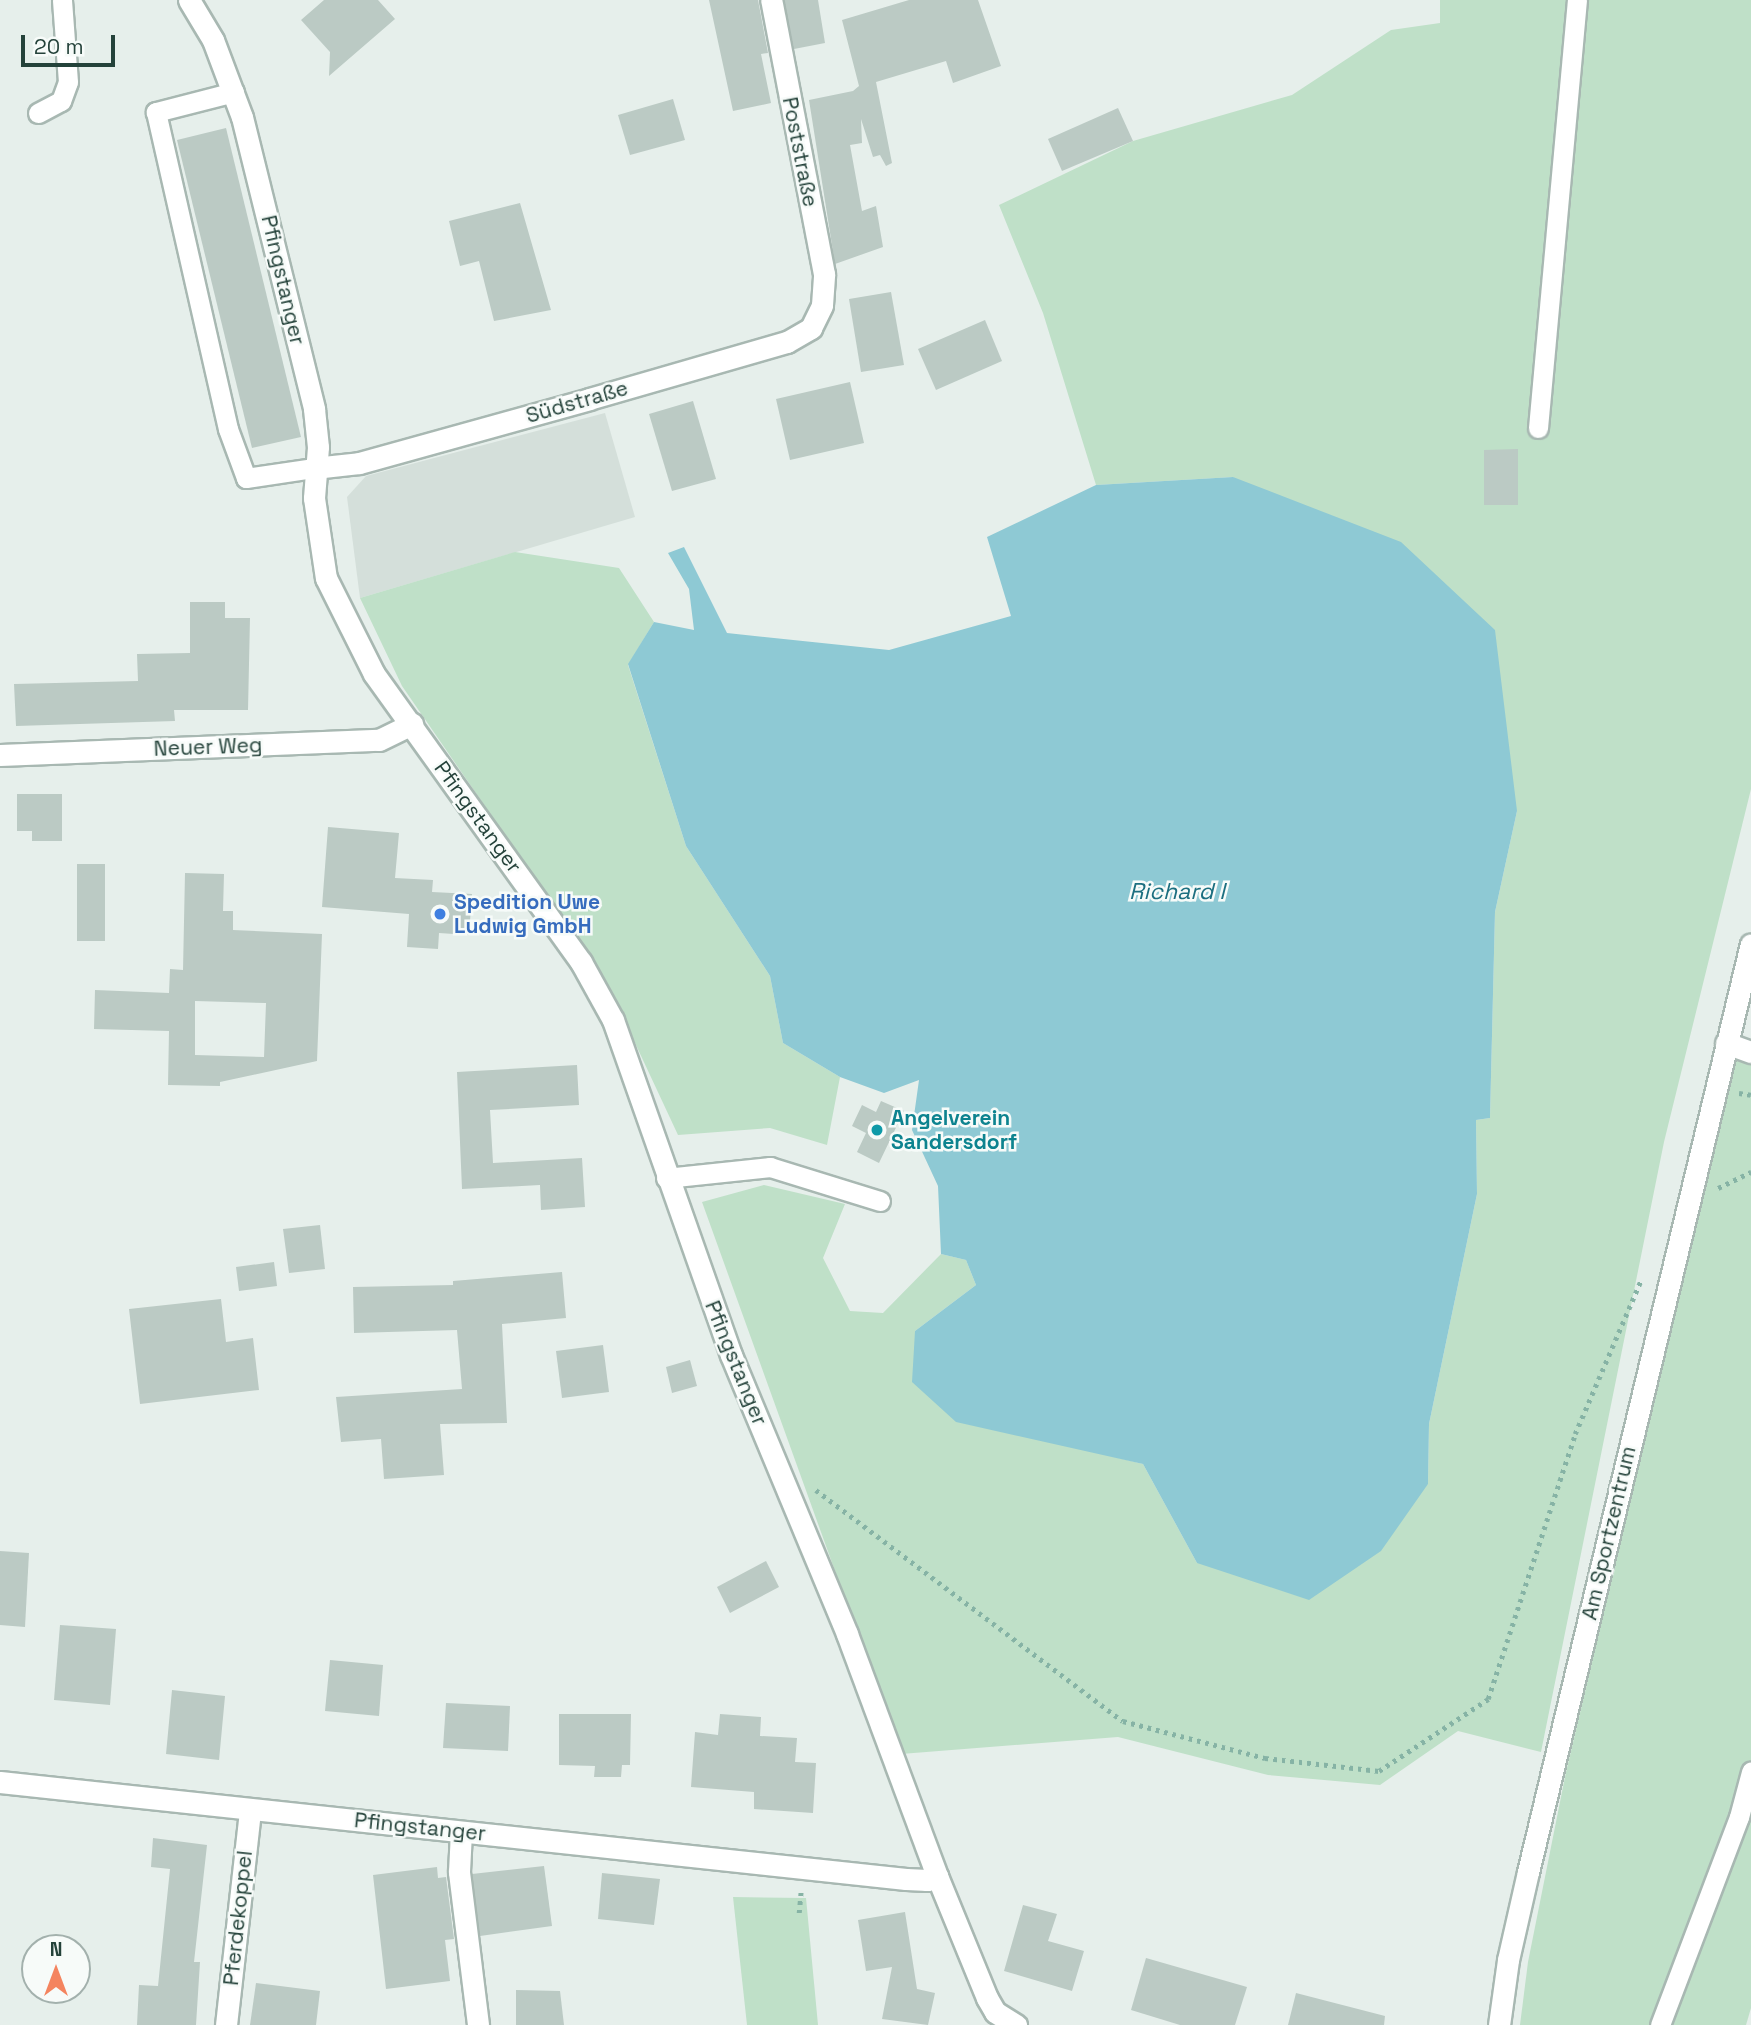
<!DOCTYPE html>
<meta charset="utf-8">
<style>
body{margin:0}
#map{position:relative;width:1751px;height:2025px;overflow:hidden;background:#e6efeb;font-family:"Space Grotesk",sans-serif}
div>[style]{position:absolute}
.built>*{inset:0;background:#d4dfda}
.green>*{inset:0;background:#bfe0c8}
.water>*{inset:0;background:#8ec9d4}
.building>*{inset:0;background:#bbcac4}
.path>*{height:4.5px;margin-top:-2.25px;transform-origin:0;background:repeating-linear-gradient(90deg,#86b3a5 0 3.5px,transparent 0 8.5px)}
.roads{filter:drop-shadow(2px 0 #a8b8b2) drop-shadow(-2px 0 #a8b8b2) drop-shadow(0 2px #a8b8b2) drop-shadow(0 -2px #a8b8b2)}
.lane>*{height:19px;margin:-9.5px;padding:0 9.5px;transform-origin:9.5px;border-radius:9.5px;background:#fff}
.street>*{height:21px;margin:-10.5px;padding:0 10.5px;transform-origin:10.5px;border-radius:10.5px;background:#fff}
.dots>*{width:19px;height:19px;translate:-50% -50%;box-sizing:border-box;border:4px solid #f7fbf9;border-radius:50%}
span{translate:-50% -50%;white-space:nowrap;text-align:center;line-height:1.15;-webkit-text-stroke:5px #f7fbf9;paint-order:stroke}
.street-label{font-size:21px;color:#24423a}
.shop-label{font-size:21px;color:#366cbe;font-weight:700}
.left{translate:0 -50%;text-align:left}
.culture-label{font-size:21px;color:#0d838f;font-weight:700}
.water-label{font-size:23px;color:#1c6f80;font-style:italic}
.north{position:absolute;left:21px;top:1934px;width:70px;height:70px;box-sizing:border-box;background:#f7fbf9;border:2px solid #a3b1ad;border-radius:50%;rotate:0deg;font-size:19px;font-weight:700;line-height:28px;text-align:center;color:#24423a}
.north::after{content:'';display:block;margin:auto;width:24px;height:32px;background:#f4845f;clip-path:polygon(50% 0,100% 100%,50% 72%,0 100%)}
.scale{position:absolute;left:21px;top:35px;width:94px;height:32px;box-sizing:border-box;border:4px solid #24423a;border-top:0;padding-left:9px;font-size:21px;line-height:24px;white-space:nowrap;color:#24423a;-webkit-text-stroke:5px #f7fbf9;paint-order:stroke}
</style>
<div id="map">
<div class="built">
<i style="clip-path:polygon(605px 413px,635px 517px,360px 598px,347px 497px,366px 476px)"></i>
</div>
<div class="green">
<i style="clip-path:polygon(1440px 0,1751px 0,1751px 789px,1664px 1142px,1541px 1752px,1458px 1731px,1380px 1785px,1268px 1775px,1118px 1737px,901px 1754px,702px 1202px,764px 1185px,845px 1204px,823px 1258px,850px 1311px,883px 1313px,941px 1254px,966px 1260px,976px 1285px,915px 1331px,1079px 1448px,1143px 1464px,1197px 1563px,1428px 1484px,1429px 1424px,1477px 1194px,1476px 1120px,1490px 1118px,1495px 912px,1517px 811px,1233px 477px,1096px 485px,1043px 313px,999px 205px,1133px 141px,1292px 95px,1391px 30px,1440px 23px)"></i>
<i style="clip-path:polygon(515px 552px,619px 568px,654px 622px,628px 665px,686px 846px,770px 976px,783px 1043px,840px 1077px,827px 1145px,770px 1128px,678px 1135px,607px 983px,402px 686px,360px 598px)"></i>
<i style="clip-path:polygon(1735px 1058px,1751px 1064px,1751px 2008px,1746px 2025px,1520px 2025px,1528px 1962px,1566px 1772px)"></i>
<i style="clip-path:polygon(733px 1897px,806px 1898px,818px 2025px,747px 2025px)"></i>
</div>
<div class="water">
<i style="clip-path:polygon(1233px 477px,1401px 542px,1495px 630px,1517px 811px,1495px 912px,1490px 1118px,1476px 1120px,1477px 1194px,1429px 1424px,1428px 1484px,1381px 1551px,1309px 1600px,1197px 1563px,1143px 1464px,956px 1422px,912px 1382px,915px 1331px,976px 1285px,966px 1260px,941px 1254px,938px 1186px,912px 1130px,919px 1080px,884px 1093px,840px 1077px,783px 1043px,770px 976px,686px 846px,628px 664px,654px 622px,694px 630px,689px 589px,668px 553px,684px 547px,727px 633px,889px 650px,1011px 616px,987px 537px,1096px 485px)"></i>
</div>
<div class="building">
<i style="clip-path:polygon(324px 0,378px 0,395px 19px,329px 76px,330px 52px,301px 20px)"></i>
<i style="clip-path:polygon(709px 0,758px 0,768px 53px,761px 54px,771px 103px,733px 111px)"></i>
<i style="clip-path:polygon(784px 0,818px 0,825px 43px,794px 49px)"></i>
<i style="clip-path:polygon(909px 0,978px 0,1001px 66px,953px 83px,946px 61px,876px 82px,892px 163px,886px 166px,880px 155px,873px 157px,861px 119px,862px 143px,850px 145px,862px 211px,876px 206px,883px 247px,835px 264px,809px 100px,853px 91px,859px 86px,842px 20px)"></i>
<i style="clip-path:polygon(673px 99px,685px 140px,630px 155px,618px 115px)"></i>
<i style="clip-path:polygon(1118px 108px,1133px 141px,1062px 171px,1048px 139px)"></i>
<i style="clip-path:polygon(226px 128px,301px 437px,252px 448px,177px 140px)"></i>
<i style="clip-path:polygon(520px 203px,551px 310px,494px 321px,479px 261px,460px 266px,449px 221px)"></i>
<i style="clip-path:polygon(891px 292px,904px 365px,861px 372px,849px 299px)"></i>
<i style="clip-path:polygon(985px 320px,1002px 361px,936px 390px,918px 349px)"></i>
<i style="clip-path:polygon(850px 382px,864px 443px,790px 460px,776px 399px)"></i>
<i style="clip-path:polygon(693px 401px,716px 479px,672px 491px,649px 414px)"></i>
<i style="clip-path:polygon(1518px 449px,1518px 505px,1484px 505px,1484px 450px)"></i>
<i style="clip-path:polygon(190px 602px,225px 602px,225px 618px,250px 618px,248px 710px,174px 710px,175px 721px,16px 726px,14px 684px,138px 681px,137px 654px,190px 653px)"></i>
<i style="clip-path:polygon(17px 794px,62px 794px,62px 841px,32px 841px,32px 831px,17px 831px)"></i>
<i style="clip-path:polygon(328px 827px,399px 833px,395px 878px,433px 880px,432px 892px,472px 894px,469px 935px,439px 933px,438px 949px,407px 947px,409px 914px,322px 907px)"></i>
<i style="clip-path:polygon(77px 864px,105px 864px,105px 941px,77px 941px)"></i>
<i style="clip-path:polygon(evenodd,185px 873px,224px 874px,223px 911px,233px 911px,233px 930px,322px 934px,317px 1061px,220px 1082px,220px 1086px,168px 1085px,169px 1031px,94px 1029px,95px 990px,169px 993px,170px 969px,183px 970px,185px 873px,195px 1001px,266px 1003px,264px 1057px,195px 1055px,195px 1001px)"></i>
<i style="clip-path:polygon(577px 1065px,579px 1105px,490px 1110px,493px 1163px,582px 1158px,585px 1207px,541px 1210px,540px 1185px,462px 1189px,457px 1072px)"></i>
<i style="clip-path:polygon(881px 1101px,904px 1111px,879px 1163px,857px 1152px,866px 1133px,852px 1126px,862px 1105px,876px 1112px)"></i>
<i style="clip-path:polygon(320px 1225px,325px 1269px,289px 1273px,283px 1229px)"></i>
<i style="clip-path:polygon(274px 1262px,277px 1286px,239px 1291px,236px 1267px)"></i>
<i style="clip-path:polygon(562px 1272px,566px 1318px,502px 1324px,507px 1423px,440px 1424px,444px 1475px,384px 1479px,381px 1439px,341px 1442px,336px 1397px,462px 1389px,457px 1330px,354px 1333px,353px 1287px,453px 1285px,453px 1281px)"></i>
<i style="clip-path:polygon(221px 1299px,226px 1342px,253px 1338px,259px 1390px,140px 1404px,129px 1309px)"></i>
<i style="clip-path:polygon(603px 1345px,609px 1392px,562px 1398px,556px 1351px)"></i>
<i style="clip-path:polygon(690px 1360px,697px 1386px,672px 1393px,666px 1367px)"></i>
<i style="clip-path:polygon(0 1551px,29px 1553px,25px 1627px,0 1625px)"></i>
<i style="clip-path:polygon(766px 1561px,779px 1587px,730px 1613px,717px 1587px)"></i>
<i style="clip-path:polygon(60px 1625px,116px 1629px,110px 1705px,54px 1700px)"></i>
<i style="clip-path:polygon(330px 1660px,383px 1665px,379px 1716px,325px 1711px)"></i>
<i style="clip-path:polygon(172px 1690px,225px 1696px,219px 1760px,166px 1754px)"></i>
<i style="clip-path:polygon(446px 1703px,510px 1706px,508px 1751px,443px 1748px)"></i>
<i style="clip-path:polygon(559px 1714px,631px 1714px,630px 1765px,622px 1765px,621px 1777px,594px 1777px,595px 1766px,559px 1765px)"></i>
<i style="clip-path:polygon(720px 1714px,761px 1717px,760px 1736px,797px 1738px,795px 1762px,816px 1763px,813px 1813px,754px 1809px,754px 1792px,691px 1787px,695px 1732px,718px 1735px)"></i>
<i style="clip-path:polygon(153px 1838px,207px 1845px,194px 1962px,200px 1962px,196px 2025px,137px 2025px,139px 1985px,158px 1986px,170px 1869px,151px 1867px)"></i>
<i style="clip-path:polygon(544px 1866px,552px 1926px,480px 1936px,472px 1874px)"></i>
<i style="clip-path:polygon(437px 1867px,438px 1878px,446px 1877px,454px 1939px,445px 1940px,450px 1981px,386px 1989px,373px 1875px)"></i>
<i style="clip-path:polygon(602px 1873px,660px 1879px,654px 1925px,598px 1919px)"></i>
<i style="clip-path:polygon(1023px 1905px,1057px 1914px,1048px 1941px,1084px 1951px,1072px 1991px,1004px 1971px)"></i>
<i style="clip-path:polygon(905px 1912px,917px 1989px,935px 1993px,928px 2025px,882px 2019px,892px 1967px,866px 1971px,858px 1920px)"></i>
<i style="clip-path:polygon(1146px 1958px,1247px 1987px,1235px 2025px,1180px 2025px,1131px 2010px)"></i>
<i style="clip-path:polygon(256px 1983px,320px 1991px,316px 2025px,250px 2025px)"></i>
<i style="clip-path:polygon(516px 1990px,560px 1991px,564px 2025px,516px 2025px)"></i>
<i style="clip-path:polygon(1296px 1993px,1385px 2016px,1384px 2025px,1288px 2025px)"></i>
</div>
<div class="path">
<i style="left:1739px;top:1093px;width:12px;rotate:9deg"></i>
<i style="left:1718px;top:1188px;width:37px;rotate:-26deg"></i>
<i style="left:816px;top:1490px;width:384px;rotate:37deg"></i>
<i style="left:1123px;top:1721px;width:147px;rotate:14.6deg"></i>
<i style="left:1265px;top:1758px;width:115px;rotate:6.5deg"></i>
<i style="left:1379px;top:1771px;width:131px;rotate:-33.4deg"></i>
<i style="left:1488px;top:1699px;width:279px;rotate:-71.8deg"></i>
<i style="left:1575px;top:1434px;width:168px;rotate:-66.8deg"></i>
<i style="left:799px;top:1913px;width:22px;rotate:-85deg"></i>
</div>
<div class="roads">
<div class="lane">
<i style="left:234px;top:92px;width:81px;rotate:165.6deg"></i>
<i style="left:156px;top:112px;width:325px;rotate:77.2deg"></i>
<i style="left:228px;top:429px;width:52px;rotate:69.8deg"></i>
<i style="left:246px;top:478px;width:69px;rotate:-8.4deg"></i>
<i style="left:38px;top:113px;width:26px;rotate:-28deg"></i>
<i style="left:61px;top:101px;width:20px;rotate:-70deg"></i>
<i style="left:68px;top:82px;width:82px;rotate:-94.2deg"></i>
<i style="left:1538px;top:428px;width:430px;rotate:-84.8deg"></i>
<i style="left:666px;top:1178px;width:105px;rotate:-6deg"></i>
<i style="left:770px;top:1167px;width:115px;rotate:17.2deg"></i>
<i style="left:1660px;top:2025px;width:222px;rotate:-69.2deg"></i>
<i style="left:1739px;top:1817px;width:47px;rotate:-75.1deg"></i>
</div>
<div class="street">
<i style="left:189px;top:0;width:47px;rotate:59deg"></i>
<i style="left:213px;top:40px;width:82px;rotate:69.4deg"></i>
<i style="left:242px;top:117px;width:301px;rotate:76.1deg"></i>
<i style="left:314px;top:409px;width:38px;rotate:84deg"></i>
<i style="left:318px;top:447px;width:51px;rotate:94.5deg"></i>
<i style="left:314px;top:498px;width:81px;rotate:81.5deg"></i>
<i style="left:326px;top:578px;width:107px;rotate:63.4deg"></i>
<i style="left:374px;top:674px;width:355px;rotate:54.3deg"></i>
<i style="left:581px;top:962px;width:66px;rotate:61.1deg"></i>
<i style="left:613px;top:1020px;width:355px;rotate:70.6deg"></i>
<i style="left:731px;top:1355px;width:302px;rotate:67.4deg"></i>
<i style="left:847px;top:1634px;width:258px;rotate:69.6deg"></i>
<i style="left:937px;top:1876px;width:132px;rotate:67.7deg"></i>
<i style="left:987px;top:1998px;width:16px;rotate:60deg"></i>
<i style="left:995px;top:2012px;width:25px;rotate:32deg"></i>
<i style="left:314px;top:468px;width:45px;rotate:-6.3deg"></i>
<i style="left:359px;top:463px;width:239px;rotate:-15.5deg"></i>
<i style="left:589px;top:399px;width:206px;rotate:-16.1deg"></i>
<i style="left:787px;top:342px;width:28px;rotate:-30deg"></i>
<i style="left:811px;top:328px;width:25px;rotate:-64deg"></i>
<i style="left:822px;top:305px;width:31px;rotate:-86deg"></i>
<i style="left:824px;top:274px;width:279px;rotate:-100.9deg"></i>
<i style="left:0;top:755px;width:379px;rotate:-2.3deg"></i>
<i style="left:379px;top:740px;width:37px;rotate:-26deg"></i>
<i style="left:1726px;top:1043px;width:27px;rotate:20deg"></i>
<i style="left:0;top:1782px;width:911px;rotate:6.11deg"></i>
<i style="left:906px;top:1879px;width:21px;rotate:3deg"></i>
<i style="left:927px;top:1880px;width:11px;rotate:-22deg"></i>
<i style="left:461px;top:1832px;width:40px;rotate:92.9deg"></i>
<i style="left:459px;top:1872px;width:154px;rotate:82.9deg"></i>
<i style="left:226px;top:2025px;width:216px;rotate:-83.6deg"></i>
<i style="left:1499px;top:2025px;width:66px;rotate:-82.1deg"></i>
<i style="left:1508px;top:1960px;width:90px;rotate:-77.2deg"></i>
<i style="left:1528px;top:1872px;width:954px;rotate:-76.49deg"></i>
</div>
</div>
<div class="dots">
<i style="left:440px;top:914px;background:#3f7fe0"></i>
<i style="left:877px;top:1130px;background:#0f9aa8"></i>
</div>
<div class="street-label">
<span style="left:800px;top:152px;rotate:79deg">Poststraße</span>
<span style="left:283px;top:280px;rotate:77deg">Pfingstanger</span>
<span style="left:577px;top:402px;rotate:-16deg">Südstraße</span>
<span style="left:208px;top:747px;rotate:-2deg">Neuer Weg</span>
<span style="left:478px;top:817px;rotate:54deg">Pfingstanger</span>
<span style="left:736px;top:1363px;rotate:68deg">Pfingstanger</span>
<span style="left:1609px;top:1533px;rotate:-77deg">Am Sportzentrum</span>
<span style="left:420px;top:1827px;rotate:6deg">Pfingstanger</span>
<span style="left:238px;top:1918px;rotate:-84deg">Pferdekoppel</span>
</div>
<div class="shop-label">
<span class="left" style="left:454px;top:914px">Spedition Uwe<br>Ludwig GmbH</span>
</div>
<div class="culture-label">
<span class="left" style="left:891px;top:1130px">Angelverein<br>Sandersdorf</span>
</div>
<div class="water-label">
<span style="left:1177px;top:891px">Richard I</span>
</div>
<div class="north">N</div>
<div class="scale">20 m</div>
</div>
